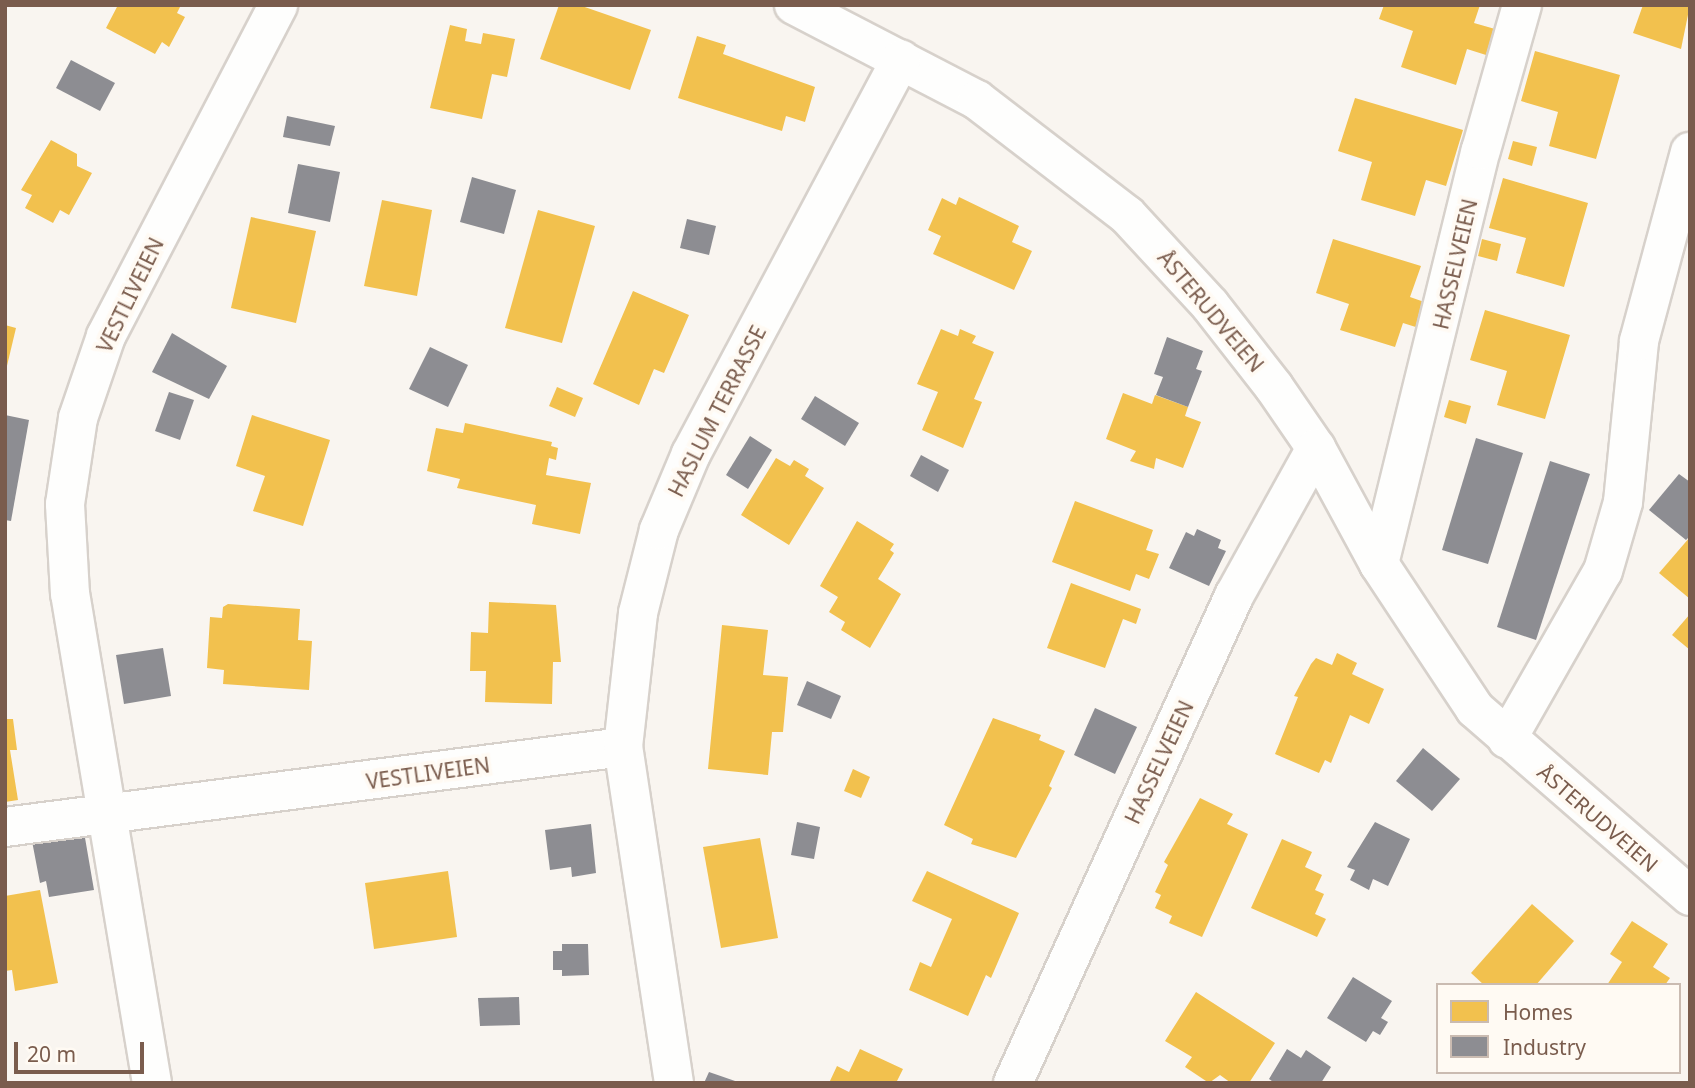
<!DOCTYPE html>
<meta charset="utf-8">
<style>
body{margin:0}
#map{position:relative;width:1695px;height:1088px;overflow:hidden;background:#f9f5f0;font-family:"Noto Sans",sans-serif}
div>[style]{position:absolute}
.homes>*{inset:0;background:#f2c14e}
.industry>*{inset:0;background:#8d8d92}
.roads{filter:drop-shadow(2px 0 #d7d1cb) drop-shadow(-2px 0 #d7d1cb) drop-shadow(0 2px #d7d1cb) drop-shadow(0 -2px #d7d1cb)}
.minor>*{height:38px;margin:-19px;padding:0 19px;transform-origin:19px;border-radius:19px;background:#fefefd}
span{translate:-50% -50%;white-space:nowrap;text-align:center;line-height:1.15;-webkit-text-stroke:7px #fffaf3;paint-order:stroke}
.street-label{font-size:21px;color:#7a5c4d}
.frame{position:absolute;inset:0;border:7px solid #7a5c4d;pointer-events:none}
.legend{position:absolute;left:1436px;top:983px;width:245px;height:91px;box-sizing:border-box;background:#fffaf3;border:2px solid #cabbb1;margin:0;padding:9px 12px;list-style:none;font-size:21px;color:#7a5c4d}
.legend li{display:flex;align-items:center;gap:14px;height:35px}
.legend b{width:35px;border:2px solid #cabbb1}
.scale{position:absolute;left:14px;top:1042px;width:130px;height:32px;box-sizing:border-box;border:4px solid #7a5c4d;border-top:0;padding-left:9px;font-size:21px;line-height:24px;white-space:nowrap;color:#7a5c4d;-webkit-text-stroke:5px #fffaf3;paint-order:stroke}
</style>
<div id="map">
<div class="homes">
<i style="clip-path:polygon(118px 5px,181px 5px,177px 13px,185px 17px,169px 47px,162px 42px,155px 54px,106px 28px)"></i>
<i style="clip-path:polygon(559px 5px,579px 5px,651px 30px,630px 90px,540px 59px)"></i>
<i style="clip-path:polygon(1384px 5px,1480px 5px,1474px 23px,1495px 29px,1486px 55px,1467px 49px,1456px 85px,1401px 67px,1413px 31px,1379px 19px)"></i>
<i style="clip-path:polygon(1643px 5px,1690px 5px,1681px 49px,1633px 33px)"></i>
<i style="clip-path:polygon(450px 25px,467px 29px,465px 41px,481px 44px,483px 33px,515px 39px,507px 77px,492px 74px,482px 119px,430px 108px)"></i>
<i style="clip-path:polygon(697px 36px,726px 45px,723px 54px,815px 87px,805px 122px,786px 116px,782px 131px,678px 98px)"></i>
<i style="clip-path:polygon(1535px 51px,1620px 75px,1596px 159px,1549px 146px,1558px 112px,1521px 101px)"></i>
<i style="clip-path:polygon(1355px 98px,1463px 130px,1446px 186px,1426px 180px,1415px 216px,1361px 200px,1372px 162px,1338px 151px)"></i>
<i style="clip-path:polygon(51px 140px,77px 154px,77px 166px,92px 173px,69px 215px,60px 210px,53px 223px,25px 208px,32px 195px,21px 190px)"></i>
<i style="clip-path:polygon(1513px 141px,1537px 147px,1532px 166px,1508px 159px)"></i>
<i style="clip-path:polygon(1503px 178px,1588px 203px,1564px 287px,1516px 273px,1526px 238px,1489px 228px)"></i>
<i style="clip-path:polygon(959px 197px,1019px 226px,1012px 242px,1032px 251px,1014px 290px,933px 254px,941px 236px,928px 230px,942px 198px,956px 205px)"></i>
<i style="clip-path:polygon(382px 200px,432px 210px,417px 296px,364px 286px)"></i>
<i style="clip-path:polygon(538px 210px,595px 226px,562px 343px,505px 328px)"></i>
<i style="clip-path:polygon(251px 217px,316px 231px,296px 323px,231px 308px)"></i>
<i style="clip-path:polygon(1333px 239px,1421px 266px,1410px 297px,1430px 304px,1422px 329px,1403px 323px,1395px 347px,1340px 330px,1349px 304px,1316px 293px)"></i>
<i style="clip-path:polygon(1482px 239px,1501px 244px,1497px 261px,1478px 256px)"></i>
<i style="clip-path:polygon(633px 291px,689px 315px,664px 373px,654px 369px,639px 405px,593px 384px)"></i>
<i style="clip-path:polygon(1485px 310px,1570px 335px,1545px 419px,1497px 405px,1507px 371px,1470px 360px)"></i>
<i style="clip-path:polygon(5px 325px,16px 328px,6px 370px,5px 370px)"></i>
<i style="clip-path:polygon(941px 329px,958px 336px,960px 329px,976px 336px,972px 343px,994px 352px,974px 399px,982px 402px,963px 448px,922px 430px,938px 392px,917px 384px)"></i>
<i style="clip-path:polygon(557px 387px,583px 398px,575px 417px,549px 406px)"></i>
<i style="clip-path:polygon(1123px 393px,1152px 404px,1155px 395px,1188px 407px,1185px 416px,1201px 422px,1183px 468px,1156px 458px,1154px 469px,1130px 461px,1136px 451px,1106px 439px)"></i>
<i style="clip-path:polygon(1449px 400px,1471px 406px,1466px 424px,1444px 417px)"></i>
<i style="clip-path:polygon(252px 415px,330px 440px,303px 526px,253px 511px,265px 476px,236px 466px)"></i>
<i style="clip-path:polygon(465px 423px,552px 442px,551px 446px,558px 448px,556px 460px,549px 458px,546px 475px,591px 483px,580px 534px,532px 524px,536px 505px,457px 488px,460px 479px,427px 471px,436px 428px,463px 433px)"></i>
<i style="clip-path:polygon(776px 458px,790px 466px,794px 460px,809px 469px,805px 476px,824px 488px,789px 545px,741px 515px)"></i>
<i style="clip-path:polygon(1075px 501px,1153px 530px,1146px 550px,1159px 554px,1149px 579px,1136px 574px,1130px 591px,1052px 562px)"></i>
<i style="clip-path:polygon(857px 521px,894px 544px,890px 550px,894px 553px,878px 579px,901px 594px,870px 648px,841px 630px,845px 622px,829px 612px,838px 597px,820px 586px)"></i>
<i style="clip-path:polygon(1690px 537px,1690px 599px,1659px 573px)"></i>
<i style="clip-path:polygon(1071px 583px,1141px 609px,1136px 624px,1123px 619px,1105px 668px,1047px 648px)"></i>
<i style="clip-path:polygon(489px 602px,556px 605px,561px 662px,553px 662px,552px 704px,485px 702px,486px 671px,470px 671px,471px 632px,488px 633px)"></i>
<i style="clip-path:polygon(228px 604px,300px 609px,298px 640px,312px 641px,309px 690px,223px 684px,224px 670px,207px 668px,210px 617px,222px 618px,223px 607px)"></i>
<i style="clip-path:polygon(1690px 614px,1690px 650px,1672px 635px)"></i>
<i style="clip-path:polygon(722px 625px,768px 630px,763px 675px,788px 677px,783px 732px,772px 732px,768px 775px,708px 769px)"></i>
<i style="clip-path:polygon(1337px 653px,1357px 663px,1352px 674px,1384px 689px,1369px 724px,1350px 715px,1331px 763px,1325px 760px,1319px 773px,1275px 754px,1298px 697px,1294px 696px,1311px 664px,1316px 658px,1332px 665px)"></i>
<i style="clip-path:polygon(993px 718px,1041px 735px,1039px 740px,1065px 751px,1049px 786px,1052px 788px,1016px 858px,971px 844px,973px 839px,944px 825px)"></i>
<i style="clip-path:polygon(5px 719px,13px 719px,17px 750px,10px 750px,18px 800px,5px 802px)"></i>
<i style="clip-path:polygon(853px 769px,870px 777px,861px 798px,844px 791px)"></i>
<i style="clip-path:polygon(1200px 798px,1233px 814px,1227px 824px,1248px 834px,1202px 937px,1169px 923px,1172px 916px,1155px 908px,1161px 895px,1155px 892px,1168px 865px,1164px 862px)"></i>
<i style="clip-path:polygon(760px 838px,778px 938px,721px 948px,703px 847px)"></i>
<i style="clip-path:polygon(1282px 839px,1312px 852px,1305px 867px,1322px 875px,1315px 890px,1324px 894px,1315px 914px,1326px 919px,1317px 937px,1251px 908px)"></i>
<i style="clip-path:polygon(448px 871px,457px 937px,374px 949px,365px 883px)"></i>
<i style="clip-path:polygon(927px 871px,1019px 913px,991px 978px,986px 975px,968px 1016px,909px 990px,920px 962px,931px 967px,952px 919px,912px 901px)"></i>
<i style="clip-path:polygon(40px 890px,58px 983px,15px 991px,12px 970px,5px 971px,5px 896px)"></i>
<i style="clip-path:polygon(1532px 904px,1574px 941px,1536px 985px,1484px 985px,1471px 973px)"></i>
<i style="clip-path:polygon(1632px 921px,1668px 944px,1653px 967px,1670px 978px,1665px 985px,1607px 985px,1622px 962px,1610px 954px)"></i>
<i style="clip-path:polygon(1196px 992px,1275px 1043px,1249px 1083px,1231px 1083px,1220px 1075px,1209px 1083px,1185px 1067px,1192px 1057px,1165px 1041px)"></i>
<i style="clip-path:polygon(860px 1049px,903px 1069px,896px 1083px,829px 1083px,837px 1066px,849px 1072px)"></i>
</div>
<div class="industry">
<i style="clip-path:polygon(71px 60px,115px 83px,100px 111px,56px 88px)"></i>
<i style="clip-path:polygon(287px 116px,335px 126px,330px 146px,283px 137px)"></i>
<i style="clip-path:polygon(298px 164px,340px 172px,330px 222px,288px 213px)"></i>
<i style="clip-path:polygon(472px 177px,516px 190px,504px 234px,460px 222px)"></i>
<i style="clip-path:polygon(687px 219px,716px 226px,709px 255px,680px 248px)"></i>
<i style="clip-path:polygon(172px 333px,227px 366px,209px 399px,152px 372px)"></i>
<i style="clip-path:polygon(1167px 337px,1203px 351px,1196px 369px,1202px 371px,1188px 407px,1156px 395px,1163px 377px,1154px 374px)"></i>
<i style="clip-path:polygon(430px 347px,468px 365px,448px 407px,409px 389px)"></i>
<i style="clip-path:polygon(169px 392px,194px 400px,180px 440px,155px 431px)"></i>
<i style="clip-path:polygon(815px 396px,859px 423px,845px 446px,801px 419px)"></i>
<i style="clip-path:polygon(5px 415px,29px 420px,11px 521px,5px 520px)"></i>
<i style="clip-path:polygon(750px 436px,772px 450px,748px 489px,726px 475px)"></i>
<i style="clip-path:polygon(1476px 438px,1523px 453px,1488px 564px,1442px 550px)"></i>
<i style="clip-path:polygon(921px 455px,949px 470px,938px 492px,910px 476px)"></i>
<i style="clip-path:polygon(1550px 461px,1590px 474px,1536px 640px,1497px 627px)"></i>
<i style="clip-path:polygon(1679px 474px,1690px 482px,1690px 536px,1686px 540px,1649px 510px)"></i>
<i style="clip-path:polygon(1197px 529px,1221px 540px,1218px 548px,1226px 551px,1209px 586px,1169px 568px,1186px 532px,1194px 536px)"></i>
<i style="clip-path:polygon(163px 648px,171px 696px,124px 704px,116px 655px)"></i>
<i style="clip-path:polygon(807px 681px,841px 696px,831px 719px,797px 705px)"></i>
<i style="clip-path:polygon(1095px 708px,1137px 727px,1115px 774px,1074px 755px)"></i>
<i style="clip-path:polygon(1423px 748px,1460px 779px,1432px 811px,1396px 781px)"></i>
<i style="clip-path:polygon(797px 822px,820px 827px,814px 859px,791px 855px)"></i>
<i style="clip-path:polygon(1375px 822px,1410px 839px,1388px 886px,1373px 879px,1369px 890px,1350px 880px,1355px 870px,1347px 867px)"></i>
<i style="clip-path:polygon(591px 824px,596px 873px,572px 877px,571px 867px,550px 870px,545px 830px)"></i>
<i style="clip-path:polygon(84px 832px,94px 890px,49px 897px,46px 881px,40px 883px,32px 841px)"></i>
<i style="clip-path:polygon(562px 944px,588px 944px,589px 975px,562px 976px,562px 970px,553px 970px,553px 951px,562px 951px)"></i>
<i style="clip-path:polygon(1353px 977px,1392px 1001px,1381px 1018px,1388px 1022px,1380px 1035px,1373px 1031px,1366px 1042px,1327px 1018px)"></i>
<i style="clip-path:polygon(519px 997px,520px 1025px,480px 1026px,478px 998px)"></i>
<i style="clip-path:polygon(1287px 1049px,1301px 1058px,1306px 1050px,1331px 1067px,1321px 1083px,1275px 1083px,1269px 1079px)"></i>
<i style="clip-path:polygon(709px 1072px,738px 1082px,738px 1083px,704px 1083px)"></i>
</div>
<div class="roads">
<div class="minor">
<i style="left:794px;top:5px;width:206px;rotate:27.4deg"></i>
<i style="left:977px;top:100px;width:189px;rotate:37.5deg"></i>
<i style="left:1127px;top:215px;width:122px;rotate:47.3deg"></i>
<i style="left:1210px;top:305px;width:104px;rotate:52deg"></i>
<i style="left:1274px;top:387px;width:74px;rotate:55.5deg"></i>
<i style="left:1316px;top:448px;width:132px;rotate:61.5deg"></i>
<i style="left:1379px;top:564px;width:174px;rotate:56.5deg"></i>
<i style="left:1475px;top:709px;width:285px;rotate:41deg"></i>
<i style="left:1379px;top:564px;width:426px;rotate:-76.2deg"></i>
<i style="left:1481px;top:150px;width:151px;rotate:-74.2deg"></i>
<i style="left:1507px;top:739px;width:193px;rotate:-60.3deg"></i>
<i style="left:1603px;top:571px;width:72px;rotate:-73.8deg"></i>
<i style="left:1623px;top:502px;width:162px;rotate:-84.3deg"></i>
<i style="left:1639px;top:341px;width:196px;rotate:-74.9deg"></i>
<i style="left:5px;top:827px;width:623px;rotate:-7.38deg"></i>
<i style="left:152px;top:1083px;width:496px;rotate:-99.5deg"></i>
<i style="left:70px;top:594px;width:90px;rotate:-93.2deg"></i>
<i style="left:65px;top:504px;width:87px;rotate:-81.4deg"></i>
<i style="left:78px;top:418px;width:87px;rotate:-71.1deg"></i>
<i style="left:106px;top:336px;width:373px;rotate:-62.5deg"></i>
<i style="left:674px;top:1083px;width:340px;rotate:-98.6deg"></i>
<i style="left:623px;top:747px;width:135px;rotate:-83.6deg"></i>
<i style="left:638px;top:613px;width:86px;rotate:-75.8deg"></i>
<i style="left:659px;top:530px;width:82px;rotate:-67.2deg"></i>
<i style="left:691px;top:454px;width:447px;rotate:-62deg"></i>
<i style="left:1013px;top:1083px;width:535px;rotate:-65.59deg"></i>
<i style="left:1234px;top:596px;width:169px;rotate:-61deg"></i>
</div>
</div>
<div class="street-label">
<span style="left:1455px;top:264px;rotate:-77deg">HASSELVEIEN</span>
<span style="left:130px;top:295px;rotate:-64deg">VESTLIVEIEN</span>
<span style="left:1211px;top:311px;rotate:50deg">ÅSTERUDVEIEN</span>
<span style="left:717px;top:411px;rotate:-63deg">HASLUM TERRASSE</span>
<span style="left:1159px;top:762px;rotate:-65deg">HASSELVEIEN</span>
<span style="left:428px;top:773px;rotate:-8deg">VESTLIVEIEN</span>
<span style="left:1598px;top:818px;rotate:41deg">ÅSTERUDVEIEN</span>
</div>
<div class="frame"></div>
<ul class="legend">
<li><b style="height:19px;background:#f2c14e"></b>Homes</li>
<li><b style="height:19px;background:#8d8d92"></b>Industry</li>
</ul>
<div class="scale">20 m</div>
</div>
